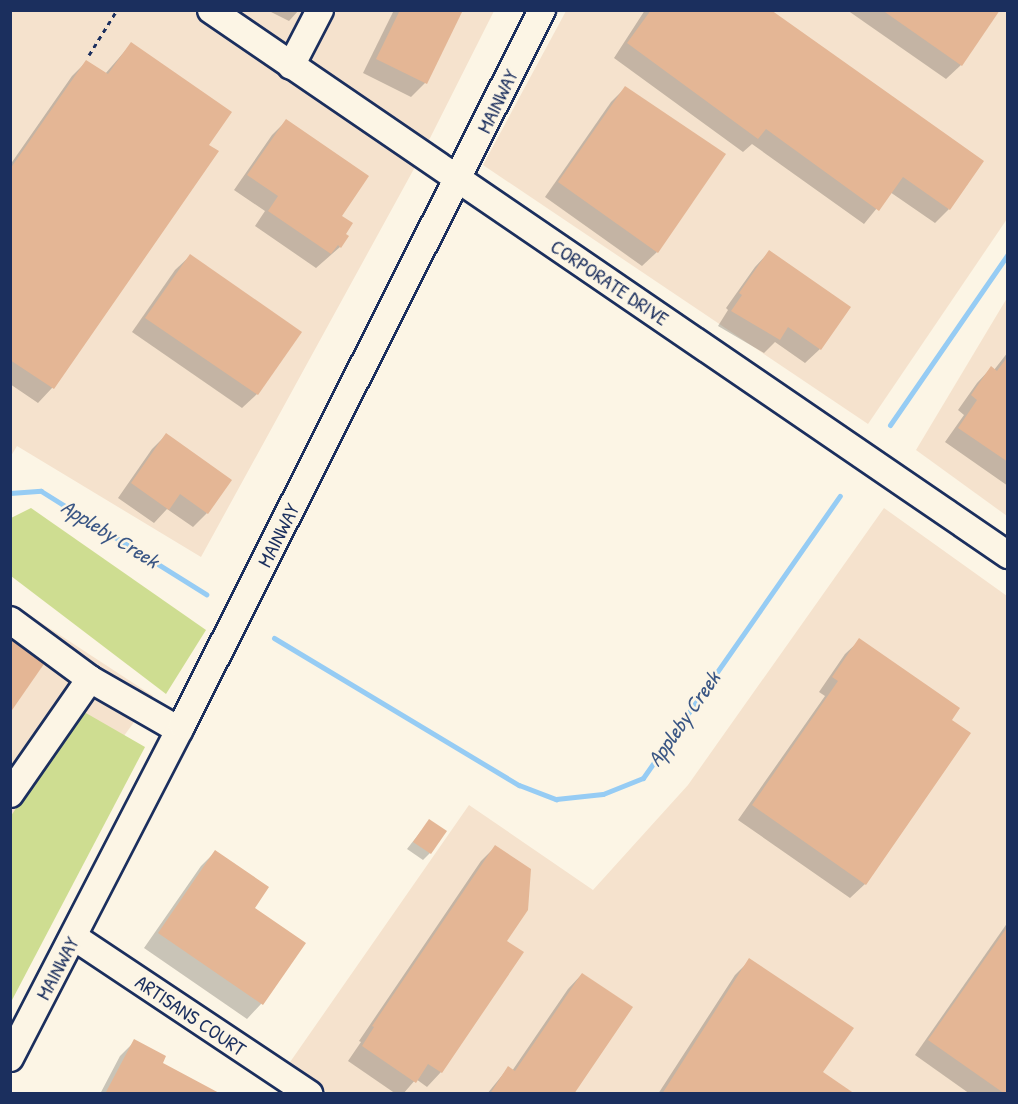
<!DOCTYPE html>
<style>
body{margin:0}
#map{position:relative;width:1018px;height:1104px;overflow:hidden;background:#fcf5e5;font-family:"Patrick Hand",sans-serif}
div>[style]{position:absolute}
.built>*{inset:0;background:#f5e2cd}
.green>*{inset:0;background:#cedd91}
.shadow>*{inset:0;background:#0003}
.stream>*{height:5px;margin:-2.5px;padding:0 2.5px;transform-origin:2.5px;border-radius:2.5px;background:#96ccf4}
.building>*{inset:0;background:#e4b695}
.path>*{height:3px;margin-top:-1.5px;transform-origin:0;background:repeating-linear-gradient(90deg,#1b2f5e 0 4.5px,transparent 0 9px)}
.roads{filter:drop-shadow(2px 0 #1b2f5e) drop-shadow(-2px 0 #1b2f5e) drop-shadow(0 2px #1b2f5e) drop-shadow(0 -2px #1b2f5e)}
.minor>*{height:26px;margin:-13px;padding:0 13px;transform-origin:13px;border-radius:13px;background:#fcf5e5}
span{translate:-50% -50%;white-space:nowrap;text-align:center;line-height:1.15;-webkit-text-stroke:5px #fcf5e5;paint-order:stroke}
.street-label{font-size:20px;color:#1b2f5e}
.water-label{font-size:21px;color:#3a5684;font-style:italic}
.frame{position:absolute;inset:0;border:12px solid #1b2f5e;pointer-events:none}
</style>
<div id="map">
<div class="built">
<i style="clip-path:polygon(11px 11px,494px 11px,421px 156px,201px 557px,17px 446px,11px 456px)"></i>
<i style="clip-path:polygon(566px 11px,1007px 11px,1007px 219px,868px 424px,483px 165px)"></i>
<i style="clip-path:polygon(1007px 298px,1007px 516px,916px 450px)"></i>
<i style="clip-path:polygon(884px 508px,1007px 596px,1007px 1093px,329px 1094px,288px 1065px,469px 805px,593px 890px,688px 785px)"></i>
<i style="clip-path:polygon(11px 603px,153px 696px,11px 891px)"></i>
</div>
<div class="green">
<i style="clip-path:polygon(31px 508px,206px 630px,166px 694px,11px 576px,11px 518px)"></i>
<i style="clip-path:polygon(79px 709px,145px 747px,11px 1002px,11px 816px)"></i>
</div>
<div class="shadow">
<i style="clip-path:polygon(267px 10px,299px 10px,289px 21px)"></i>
<i style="clip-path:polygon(394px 10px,461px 10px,425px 83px,411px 97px,363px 73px)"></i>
<i style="clip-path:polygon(645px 10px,768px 10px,949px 209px,935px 223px,890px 192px,864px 224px,752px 144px,743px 152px,614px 58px)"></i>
<i style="clip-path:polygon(847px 10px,998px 10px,961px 65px,946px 79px)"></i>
<i style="clip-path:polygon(131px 44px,207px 145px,217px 152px,52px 388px,38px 403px,10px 384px,10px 165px,72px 76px,86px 62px,105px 74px)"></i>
<i style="clip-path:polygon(625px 88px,657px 252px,642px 266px,545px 197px,611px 102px)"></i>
<i style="clip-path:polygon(286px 121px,340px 216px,340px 247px,316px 268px,255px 226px,265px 211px,234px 190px,272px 135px)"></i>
<i style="clip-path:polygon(769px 252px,820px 349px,805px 363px,775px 342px,764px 353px,718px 326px,728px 310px,726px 308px,755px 267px)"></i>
<i style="clip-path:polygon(190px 256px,300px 332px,257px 394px,242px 408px,132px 332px,175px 270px)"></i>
<i style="clip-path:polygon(1008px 352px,1008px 486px,945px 442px,964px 415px,958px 410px,977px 383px,991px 368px,994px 370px)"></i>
<i style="clip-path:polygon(166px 435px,207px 513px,193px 527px,167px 509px,154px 523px,118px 498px,152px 449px)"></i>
<i style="clip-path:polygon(860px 640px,950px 721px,865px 884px,850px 898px,738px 820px,825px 696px,819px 692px,845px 654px)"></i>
<i style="clip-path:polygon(429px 821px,430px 853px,423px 860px,407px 849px)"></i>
<i style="clip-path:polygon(495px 847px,505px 941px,441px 1072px,427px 1087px,416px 1079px,403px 1094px,396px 1094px,348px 1061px,361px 1042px,359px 1041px,481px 861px)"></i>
<i style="clip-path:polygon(215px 852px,253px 908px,304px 943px,261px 1004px,247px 1019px,144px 948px,201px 866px)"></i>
<i style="clip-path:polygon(1008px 922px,1008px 1094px,970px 1094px,915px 1055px)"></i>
<i style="clip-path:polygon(750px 960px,821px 1072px,852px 1094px,658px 1094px,735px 975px)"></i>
<i style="clip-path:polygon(582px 974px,572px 1094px,487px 1094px,508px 1068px,512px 1071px,568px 989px)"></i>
<i style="clip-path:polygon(135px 1041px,161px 1063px,217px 1094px,100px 1094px,120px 1056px)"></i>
</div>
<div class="stream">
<i style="left:890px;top:425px;width:208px;rotate:-55.4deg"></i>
<i style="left:10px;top:493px;width:31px;rotate:-4deg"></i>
<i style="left:41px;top:491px;width:195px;rotate:32deg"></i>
<i style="left:274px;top:638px;width:286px;rotate:31deg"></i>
<i style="left:519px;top:785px;width:40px;rotate:21deg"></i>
<i style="left:556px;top:799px;width:47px;rotate:-6.1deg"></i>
<i style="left:603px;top:794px;width:43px;rotate:-21.8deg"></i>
<i style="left:643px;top:778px;width:344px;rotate:-55.1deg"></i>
</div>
<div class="building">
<i style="clip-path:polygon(400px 10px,463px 10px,427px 84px,376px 59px)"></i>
<i style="clip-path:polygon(651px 10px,771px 10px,984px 161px,950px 210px,903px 177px,879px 211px,766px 129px,758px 139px,627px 43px)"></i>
<i style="clip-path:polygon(882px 10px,1000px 10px,962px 66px)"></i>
<i style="clip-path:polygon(131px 42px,232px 112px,209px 145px,219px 151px,54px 389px,10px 360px,10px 169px,86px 60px,108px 74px)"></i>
<i style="clip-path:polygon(625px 86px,726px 154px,658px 253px,558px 182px)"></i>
<i style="clip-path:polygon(286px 119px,369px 176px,342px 216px,353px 223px,346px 234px,349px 236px,341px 248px,338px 245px,331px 254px,268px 211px,278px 196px,247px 175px)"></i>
<i style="clip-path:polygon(769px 250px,851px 307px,821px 350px,788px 327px,780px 340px,731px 311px,742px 295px,739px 293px)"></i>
<i style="clip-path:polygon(190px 254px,302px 332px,258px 395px,145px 318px)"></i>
<i style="clip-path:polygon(1008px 356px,1008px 462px,958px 428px,977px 400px,971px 395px,991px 366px,997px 371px)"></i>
<i style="clip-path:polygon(166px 433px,232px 480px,208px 514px,180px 494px,169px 510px,131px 483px)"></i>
<i style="clip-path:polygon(859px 638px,960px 708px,952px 720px,971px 733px,866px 885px,752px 805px,838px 681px,832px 677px)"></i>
<i style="clip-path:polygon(10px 639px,44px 664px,10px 713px)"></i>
<i style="clip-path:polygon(429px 819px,447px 831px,431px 854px,413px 842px)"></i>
<i style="clip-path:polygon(495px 845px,531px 869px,528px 910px,507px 941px,524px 952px,442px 1073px,428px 1064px,416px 1083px,362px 1046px,374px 1027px,372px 1026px)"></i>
<i style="clip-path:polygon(215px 850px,269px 887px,255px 908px,306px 943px,263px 1005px,158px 933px)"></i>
<i style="clip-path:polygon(1008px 926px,1008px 1094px,1005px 1094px,928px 1040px)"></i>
<i style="clip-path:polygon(749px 958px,854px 1028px,823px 1072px,855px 1094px,662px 1094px)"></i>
<i style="clip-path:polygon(582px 973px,633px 1007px,574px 1094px,490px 1094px,508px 1066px,515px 1071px)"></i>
<i style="clip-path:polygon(134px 1039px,166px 1056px,163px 1063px,221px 1094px,105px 1094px)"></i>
</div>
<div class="path">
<i style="left:89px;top:55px;width:53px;rotate:-58.1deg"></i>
</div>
<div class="roads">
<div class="minor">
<i style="left:211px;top:10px;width:966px;rotate:34.36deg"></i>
<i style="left:291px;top:66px;width:63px;rotate:-62.6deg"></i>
<i style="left:10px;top:620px;width:99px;rotate:36.4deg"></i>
<i style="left:90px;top:679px;width:140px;rotate:124.8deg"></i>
<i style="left:90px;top:679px;width:103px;rotate:29.8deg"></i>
<i style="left:74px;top:937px;width:283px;rotate:33.7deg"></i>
<i style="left:10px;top:1058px;width:375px;rotate:-62.7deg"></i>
<i style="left:182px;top:725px;width:801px;rotate:-63.27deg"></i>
</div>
</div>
<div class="street-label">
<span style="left:497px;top:101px;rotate:-64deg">MAINWAY</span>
<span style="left:610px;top:282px;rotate:34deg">CORPORATE DRIVE</span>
<span style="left:278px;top:535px;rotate:-63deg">MAINWAY</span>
<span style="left:57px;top:968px;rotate:-62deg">MAINWAY</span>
<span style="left:191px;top:1015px;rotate:34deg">ARTISANS COURT</span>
</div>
<div class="water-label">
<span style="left:110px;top:534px;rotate:32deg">Appleby Creek</span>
<span style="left:684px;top:719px;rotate:-55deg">Appleby Creek</span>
</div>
<div class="frame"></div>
</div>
